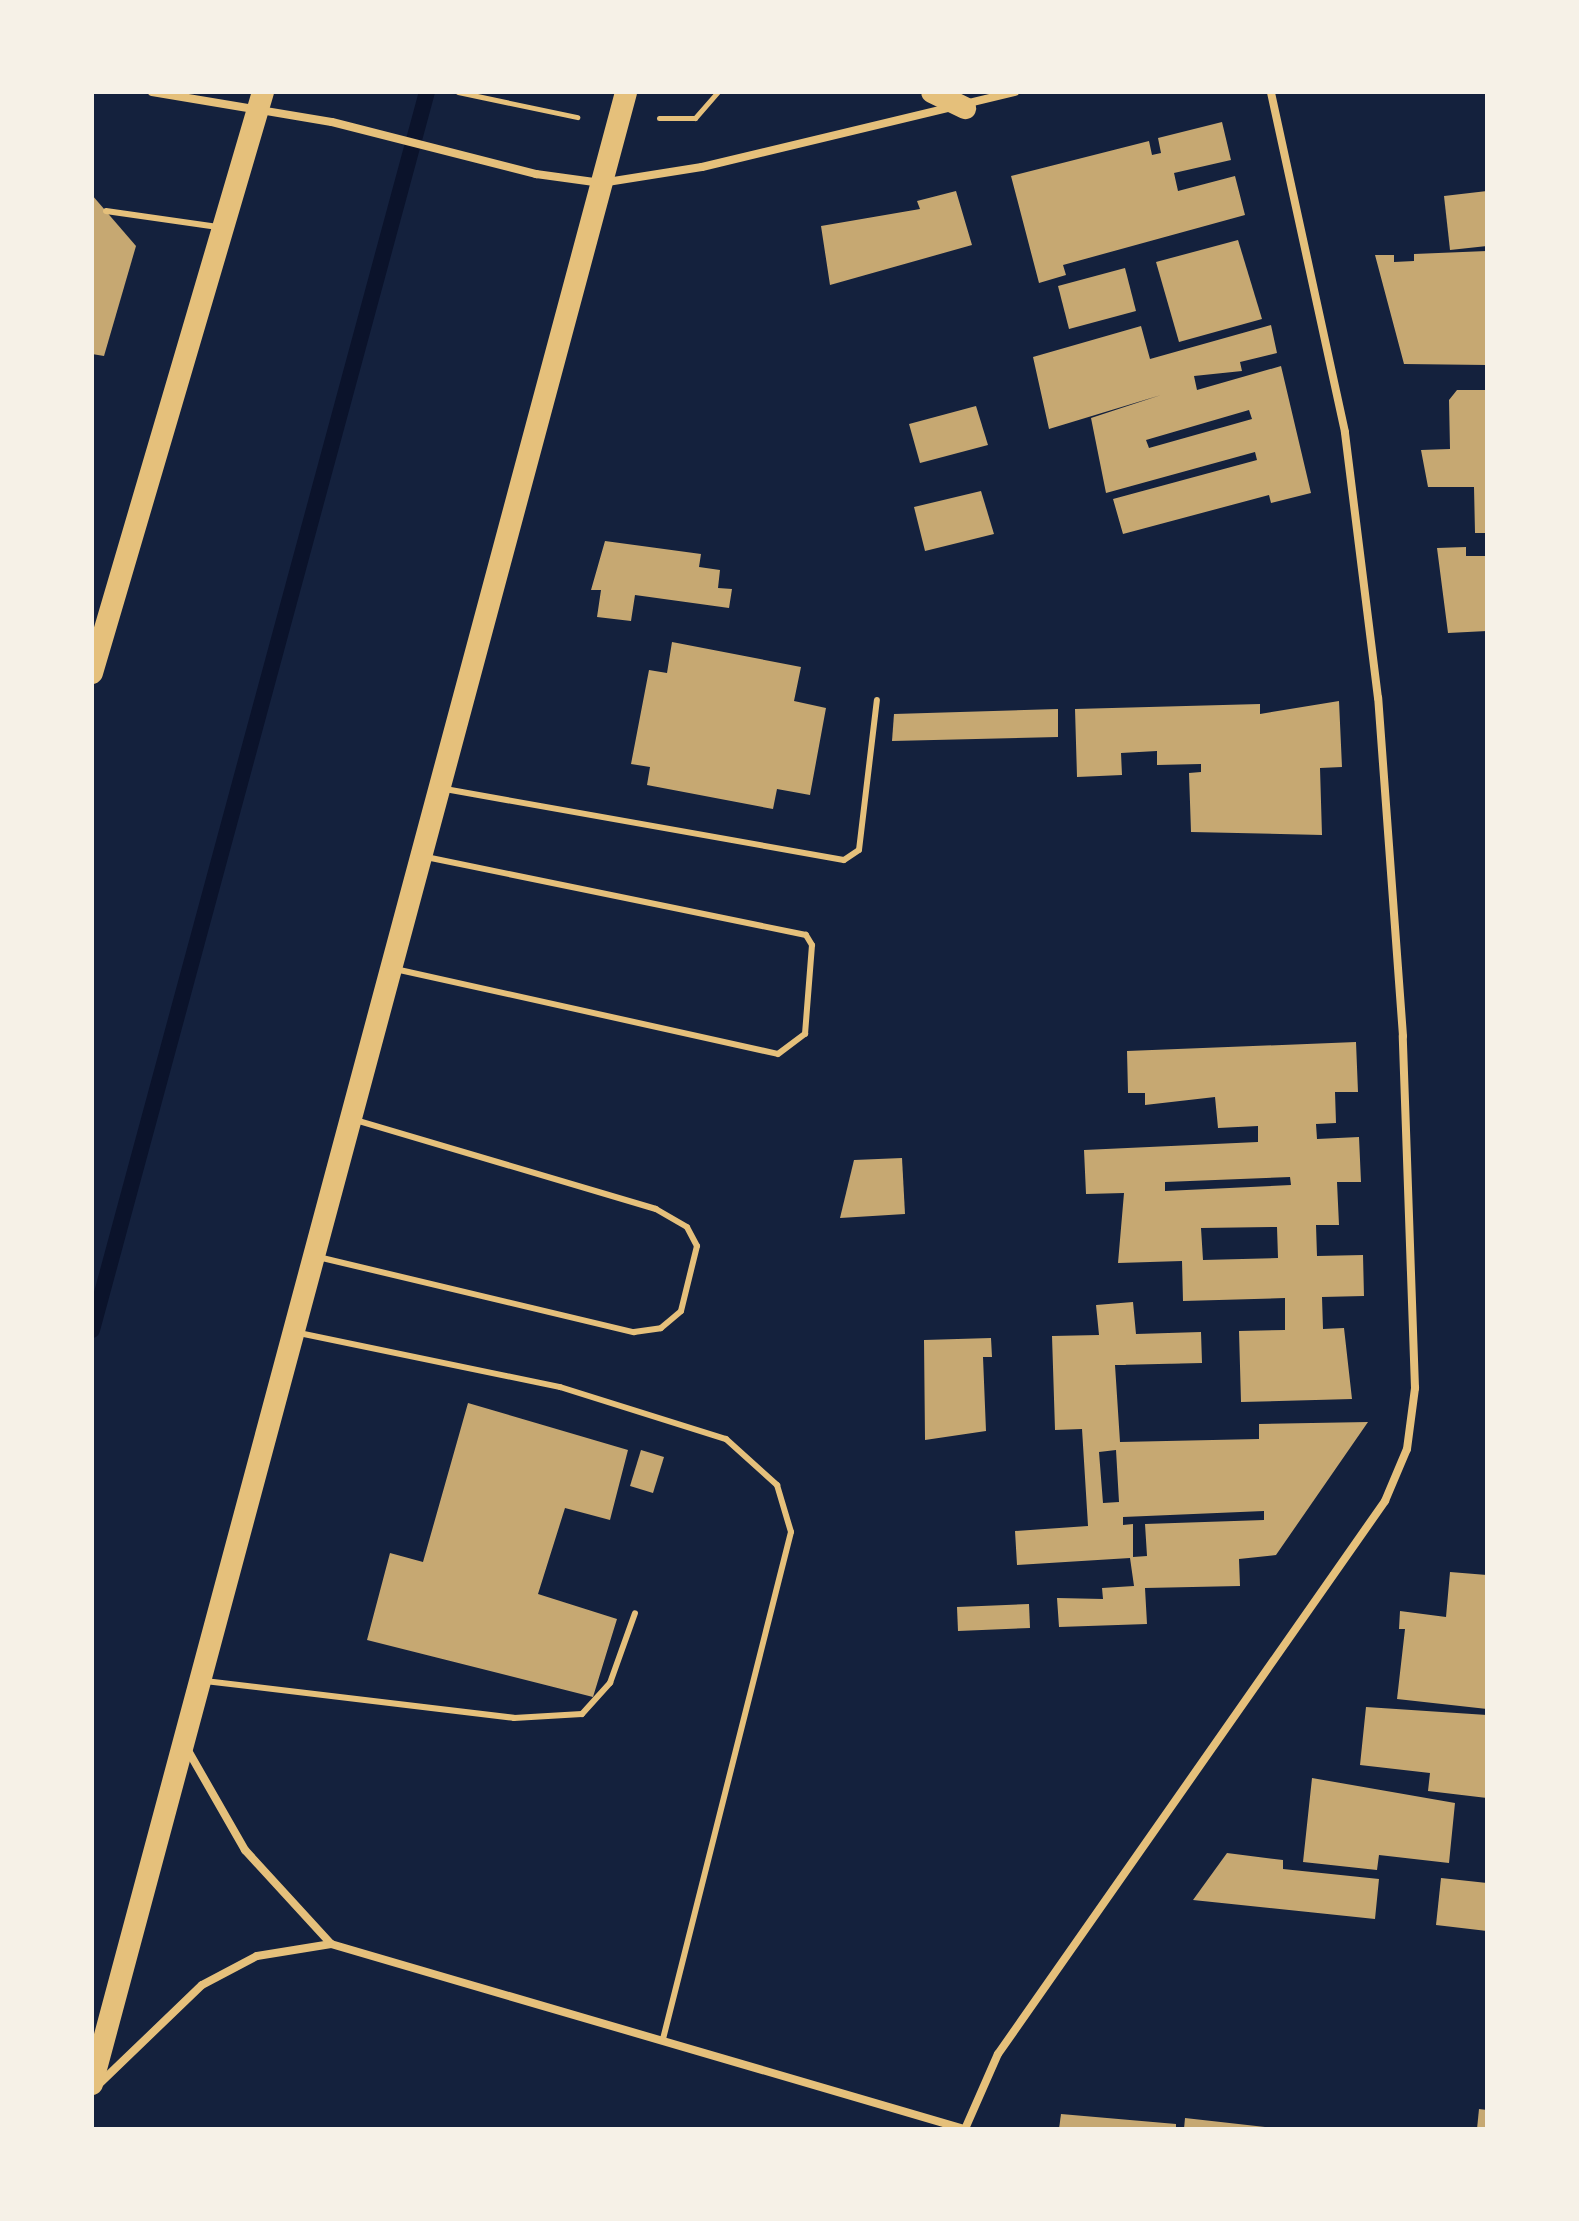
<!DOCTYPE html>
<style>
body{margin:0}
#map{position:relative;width:1579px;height:2221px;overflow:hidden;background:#14213d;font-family:"Nunito Sans",sans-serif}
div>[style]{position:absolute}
.stream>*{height:16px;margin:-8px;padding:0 8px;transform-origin:8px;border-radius:8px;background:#0b132b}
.building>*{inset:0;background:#c6a872}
.path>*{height:5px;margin:-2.5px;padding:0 2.5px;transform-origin:2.5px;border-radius:2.5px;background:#e5c07b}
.service>*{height:6px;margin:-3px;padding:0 3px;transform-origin:3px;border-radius:3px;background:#e5c07b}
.minor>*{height:8px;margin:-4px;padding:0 4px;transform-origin:4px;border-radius:4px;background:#e5c07b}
.trunk>*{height:22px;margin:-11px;padding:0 11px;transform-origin:11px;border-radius:11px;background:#e5c07b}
span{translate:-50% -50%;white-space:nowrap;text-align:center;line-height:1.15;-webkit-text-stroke:6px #f6f1e7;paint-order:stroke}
.frame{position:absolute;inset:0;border:94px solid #f6f1e7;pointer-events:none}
</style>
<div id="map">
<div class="stream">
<i style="left:92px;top:1330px;width:1283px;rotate:-74.86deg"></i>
</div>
<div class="building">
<i style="clip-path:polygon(1222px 122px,1231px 160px,1174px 173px,1178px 191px,1235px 176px,1245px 215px,1063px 265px,1066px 275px,1039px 283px,1011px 176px,1149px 141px,1152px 155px,1161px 153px,1158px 138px)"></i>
<i style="clip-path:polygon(956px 191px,972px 245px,830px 285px,821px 226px,920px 209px,917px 201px)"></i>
<i style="clip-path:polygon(1487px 191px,1487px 246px,1450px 250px,1444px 196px)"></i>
<i style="clip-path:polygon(92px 195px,136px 246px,104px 356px,92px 354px)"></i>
<i style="clip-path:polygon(1238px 240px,1262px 319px,1179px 342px,1156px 262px)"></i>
<i style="clip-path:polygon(1487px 251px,1487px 365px,1404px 364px,1375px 255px,1394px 255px,1394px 262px,1414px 261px,1414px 254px)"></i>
<i style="clip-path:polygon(1125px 268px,1136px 311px,1069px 329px,1058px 286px)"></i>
<i style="clip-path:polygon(evenodd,1271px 325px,1277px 353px,1240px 362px,1242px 371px,1194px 376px,1197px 390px,1281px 366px,1311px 493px,1271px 503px,1269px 495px,1123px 534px,1113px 499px,1257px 460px,1255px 452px,1106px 493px,1091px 418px,1161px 395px,1049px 429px,1033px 357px,1141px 326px,1150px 359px,1271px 325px,1249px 410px,1252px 419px,1149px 448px,1146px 440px,1249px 410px)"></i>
<i style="clip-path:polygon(1457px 390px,1487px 390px,1487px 533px,1475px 533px,1474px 487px,1428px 487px,1421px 450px,1450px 449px,1449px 400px)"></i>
<i style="clip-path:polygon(976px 406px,988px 445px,920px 463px,909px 424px)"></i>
<i style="clip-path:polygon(981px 491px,994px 534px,925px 551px,914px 507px)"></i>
<i style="clip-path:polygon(605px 541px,701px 554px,699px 567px,720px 570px,718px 588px,732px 589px,729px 608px,635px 595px,631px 621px,597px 617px,601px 590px,591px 590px)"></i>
<i style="clip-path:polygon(1466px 547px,1466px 556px,1487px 556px,1487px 631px,1448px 633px,1437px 548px)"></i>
<i style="clip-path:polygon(672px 642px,801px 667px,794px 701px,826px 708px,810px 795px,777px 789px,773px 809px,647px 785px,650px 767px,631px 764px,649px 670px,667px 673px)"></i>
<i style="clip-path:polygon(1339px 701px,1342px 767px,1320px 768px,1322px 835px,1191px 832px,1189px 773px,1201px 772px,1201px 764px,1157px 765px,1157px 751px,1121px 753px,1122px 775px,1077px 777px,1075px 709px,1260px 704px,1260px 714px)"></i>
<i style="clip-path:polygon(1058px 709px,1058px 737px,892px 741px,894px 714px)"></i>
<i style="clip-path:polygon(evenodd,1356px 1042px,1358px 1092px,1335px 1092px,1336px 1123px,1316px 1124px,1317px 1139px,1359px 1137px,1361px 1182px,1337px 1182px,1339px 1225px,1316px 1225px,1317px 1256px,1363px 1255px,1364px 1296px,1322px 1297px,1323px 1329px,1344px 1328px,1352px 1399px,1241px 1402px,1239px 1331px,1285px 1330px,1285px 1298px,1183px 1301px,1182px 1261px,1118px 1263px,1124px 1193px,1086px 1194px,1084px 1150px,1258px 1142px,1258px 1126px,1218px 1128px,1215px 1097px,1145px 1105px,1145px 1093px,1128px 1093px,1127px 1051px,1356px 1042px,1290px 1177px,1291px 1185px,1165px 1191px,1165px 1182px,1290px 1177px,1356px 1042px,1277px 1227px,1278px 1258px,1203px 1260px,1201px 1228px,1277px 1227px)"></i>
<i style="clip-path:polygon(902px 1158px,905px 1214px,840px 1218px,854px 1160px)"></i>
<i style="clip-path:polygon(evenodd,1133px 1302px,1136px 1334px,1201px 1332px,1202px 1363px,1115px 1365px,1120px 1442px,1259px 1439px,1259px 1424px,1368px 1422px,1276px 1555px,1239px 1559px,1240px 1586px,1145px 1588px,1147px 1624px,1059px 1627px,1057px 1598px,1103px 1599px,1102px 1588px,1134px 1586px,1130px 1558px,1017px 1565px,1015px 1531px,1088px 1526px,1082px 1429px,1055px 1430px,1052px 1336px,1099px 1335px,1096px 1305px,1133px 1302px,1116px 1450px,1119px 1502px,1103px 1503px,1099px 1452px,1116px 1450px,1133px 1302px,1264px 1511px,1264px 1520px,1145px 1524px,1147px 1556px,1133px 1557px,1133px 1524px,1123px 1525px,1123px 1517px,1264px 1511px)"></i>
<i style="clip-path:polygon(991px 1338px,992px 1357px,983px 1357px,986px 1431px,925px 1440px,924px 1340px)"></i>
<i style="clip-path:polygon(468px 1403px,628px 1450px,610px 1520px,565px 1508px,538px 1594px,617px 1619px,593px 1697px,367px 1640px,390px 1553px,423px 1562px)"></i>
<i style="clip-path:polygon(641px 1450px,664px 1457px,653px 1493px,630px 1486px)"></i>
<i style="clip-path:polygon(1450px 1572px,1487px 1575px,1487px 1709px,1397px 1699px,1405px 1629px,1399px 1629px,1400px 1611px,1446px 1617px)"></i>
<i style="clip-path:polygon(1029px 1604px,1030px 1628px,958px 1631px,957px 1607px)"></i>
<i style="clip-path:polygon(1366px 1707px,1487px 1715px,1487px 1798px,1428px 1791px,1430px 1773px,1360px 1765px)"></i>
<i style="clip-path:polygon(1312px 1778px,1455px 1803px,1449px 1863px,1379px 1855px,1377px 1870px,1303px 1862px)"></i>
<i style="clip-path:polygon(1227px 1853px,1283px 1860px,1283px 1869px,1379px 1879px,1375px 1919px,1193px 1900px)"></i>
<i style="clip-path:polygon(1441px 1878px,1487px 1883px,1487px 1931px,1436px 1925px)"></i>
<i style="clip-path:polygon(1479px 2109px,1487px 2110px,1487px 2129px,1477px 2129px)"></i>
<i style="clip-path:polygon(1061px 2114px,1176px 2124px,1176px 2129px,1059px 2129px)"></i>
<i style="clip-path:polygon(1185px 2118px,1265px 2127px,1265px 2129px,1184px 2129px)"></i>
</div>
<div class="path">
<i style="left:458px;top:92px;width:122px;rotate:11.9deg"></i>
<i style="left:659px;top:118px;width:36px"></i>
<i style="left:695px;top:118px;width:35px;rotate:-49deg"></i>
</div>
<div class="service">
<i style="left:106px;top:211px;width:113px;rotate:8.1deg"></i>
<i style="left:445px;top:789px;width:405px;rotate:10.1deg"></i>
<i style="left:844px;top:860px;width:18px;rotate:-34deg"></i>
<i style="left:859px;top:850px;width:151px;rotate:-83.2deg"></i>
<i style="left:395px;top:969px;width:392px;rotate:12.5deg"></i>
<i style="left:778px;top:1054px;width:34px;rotate:-37deg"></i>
<i style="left:805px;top:1034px;width:89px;rotate:-85.5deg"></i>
<i style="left:812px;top:945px;width:12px;rotate:-121deg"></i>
<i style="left:806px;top:935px;width:388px;rotate:-168.4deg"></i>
<i style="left:318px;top:1257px;width:325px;rotate:13.4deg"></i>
<i style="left:634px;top:1332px;width:27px;rotate:-8deg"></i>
<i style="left:661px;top:1328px;width:26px;rotate:-40deg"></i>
<i style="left:681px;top:1311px;width:67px;rotate:-76.2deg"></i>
<i style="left:697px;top:1246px;width:21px;rotate:-118deg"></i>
<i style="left:687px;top:1227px;width:36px;rotate:-150deg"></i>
<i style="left:656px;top:1209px;width:314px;rotate:-163.5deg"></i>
<i style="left:299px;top:1333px;width:267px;rotate:11.7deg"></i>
<i style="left:560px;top:1387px;width:174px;rotate:17.4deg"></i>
<i style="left:726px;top:1439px;width:69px;rotate:42deg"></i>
<i style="left:777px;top:1485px;width:49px;rotate:73.4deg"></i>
<i style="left:791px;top:1532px;width:523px;rotate:104.17deg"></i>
<i style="left:205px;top:1681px;width:311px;rotate:6.8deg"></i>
<i style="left:514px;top:1718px;width:68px;rotate:-3.4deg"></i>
<i style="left:582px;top:1714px;width:42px;rotate:-47.9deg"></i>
<i style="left:610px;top:1683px;width:74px;rotate:-70.3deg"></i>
</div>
<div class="minor">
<i style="left:152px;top:92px;width:182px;rotate:9.5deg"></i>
<i style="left:332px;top:122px;width:211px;rotate:14.3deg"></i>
<i style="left:536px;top:174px;width:66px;rotate:7.9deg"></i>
<i style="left:601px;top:183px;width:102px;rotate:-9deg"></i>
<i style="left:702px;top:167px;width:322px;rotate:-13.5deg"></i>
<i style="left:186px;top:1747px;width:119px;rotate:60.2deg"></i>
<i style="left:245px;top:1850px;width:127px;rotate:47.5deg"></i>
<i style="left:98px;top:2085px;width:144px;rotate:-43.9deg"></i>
<i style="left:202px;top:1985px;width:62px;rotate:-27.8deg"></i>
<i style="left:257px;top:1956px;width:75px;rotate:-9.2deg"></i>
<i style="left:331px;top:1944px;width:659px;rotate:16.29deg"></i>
<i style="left:965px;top:2129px;width:82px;rotate:-66.3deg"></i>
<i style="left:998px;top:2054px;width:675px;rotate:-55.01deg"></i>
<i style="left:1385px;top:1501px;width:56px;rotate:-67.1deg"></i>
<i style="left:1407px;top:1449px;width:62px;rotate:-82.5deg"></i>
<i style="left:1415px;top:1388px;width:352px;rotate:-92deg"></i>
<i style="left:1403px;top:1036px;width:339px;rotate:-94.2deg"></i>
<i style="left:1378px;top:698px;width:268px;rotate:-97.1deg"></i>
<i style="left:1345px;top:432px;width:348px;rotate:-102.3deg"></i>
</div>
<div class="trunk">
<i style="left:932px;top:92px;width:37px;rotate:26deg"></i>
<i style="left:92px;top:673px;width:606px;rotate:-73.6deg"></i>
<i style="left:92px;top:2084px;width:2062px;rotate:-74.99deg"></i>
</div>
<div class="frame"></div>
</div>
